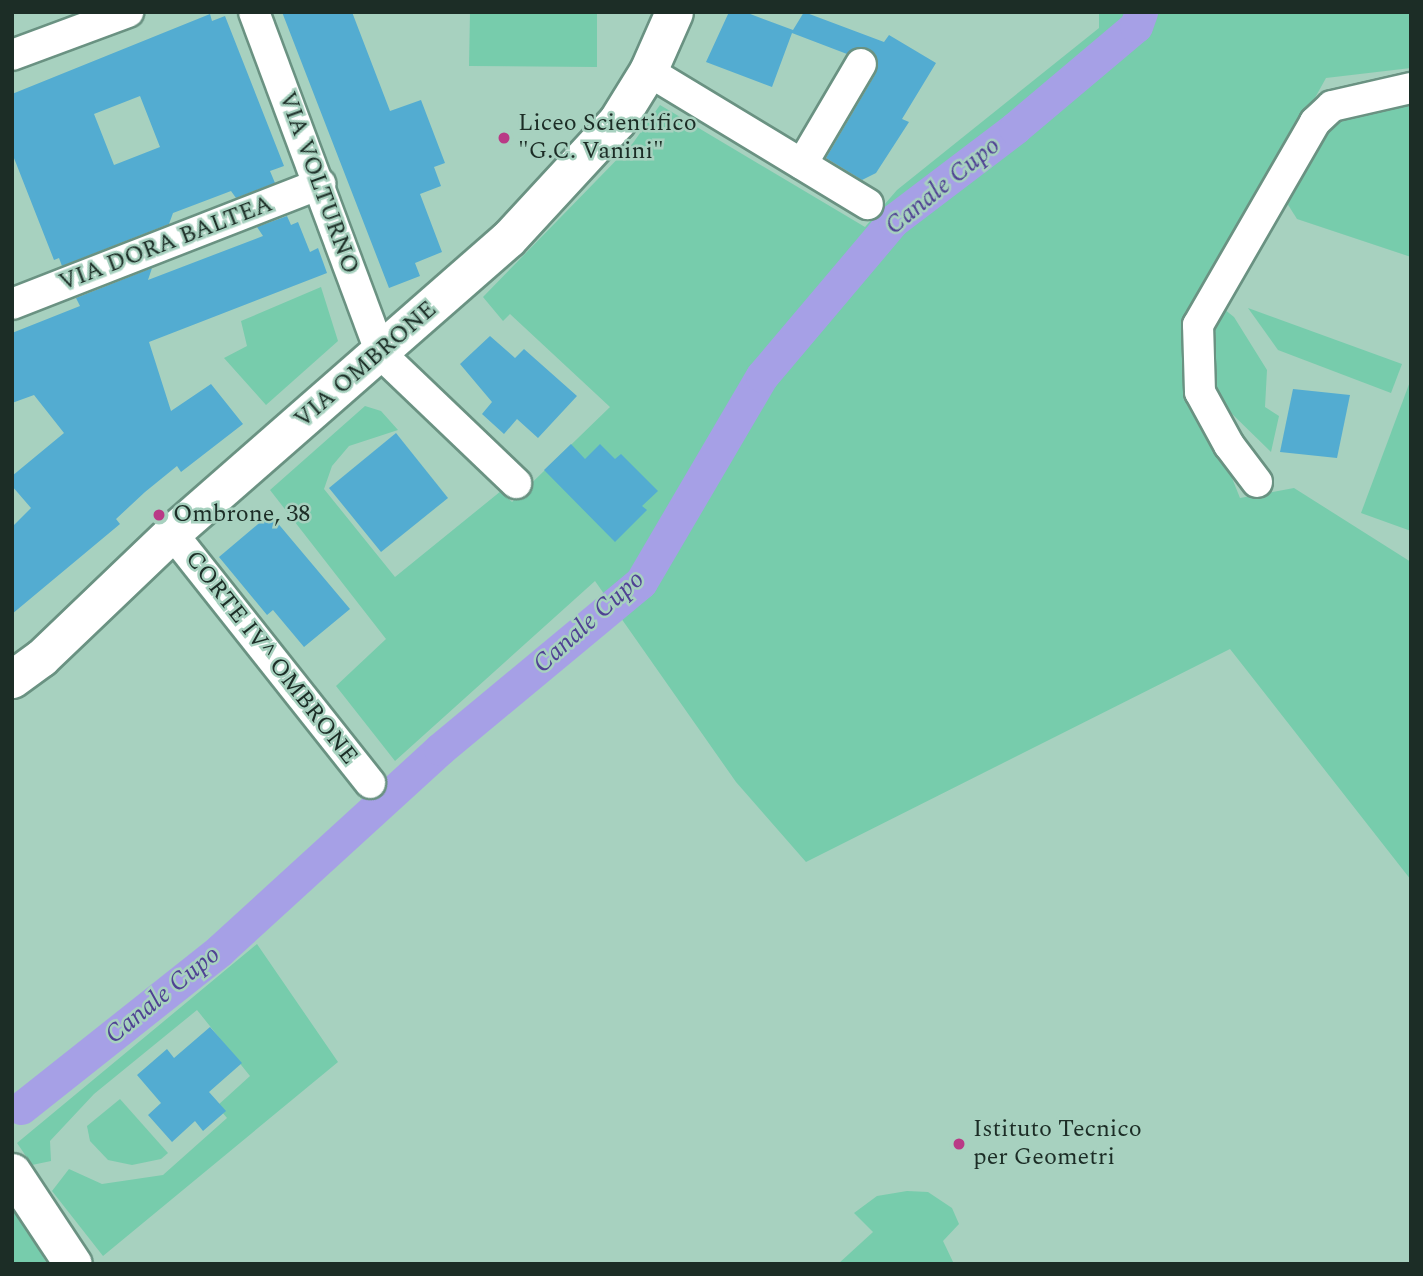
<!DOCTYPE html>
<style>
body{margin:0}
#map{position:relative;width:1423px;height:1276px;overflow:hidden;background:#a7d1bf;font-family:Spectral,serif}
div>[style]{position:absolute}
.green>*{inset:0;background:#77ccac}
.canal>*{height:33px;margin:-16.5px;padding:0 16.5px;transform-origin:16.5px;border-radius:16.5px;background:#a6a0e6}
.building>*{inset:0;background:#53acd1}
.roads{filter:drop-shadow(2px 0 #6a9282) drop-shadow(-2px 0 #6a9282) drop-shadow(0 2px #6a9282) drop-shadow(0 -2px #6a9282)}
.minor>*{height:30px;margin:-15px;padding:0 15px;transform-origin:15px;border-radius:15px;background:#fff}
.tertiary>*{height:37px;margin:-18.5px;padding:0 18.5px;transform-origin:18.5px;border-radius:18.5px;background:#fff}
.dots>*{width:19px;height:19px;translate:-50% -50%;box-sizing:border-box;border:4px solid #a7d1bf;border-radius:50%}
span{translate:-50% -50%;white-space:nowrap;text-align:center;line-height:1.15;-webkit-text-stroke:5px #a7d1bf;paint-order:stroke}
.poi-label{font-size:24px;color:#1c2d26}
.left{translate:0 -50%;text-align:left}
.street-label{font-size:24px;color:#1c2d26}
.water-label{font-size:26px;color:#4f4193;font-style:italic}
.frame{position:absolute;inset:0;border:14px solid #1c2d26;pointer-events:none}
</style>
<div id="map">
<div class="green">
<i style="clip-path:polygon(470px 12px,597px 12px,597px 67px,469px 66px)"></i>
<i style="clip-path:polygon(1099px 12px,1411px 12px,1411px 68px,1326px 78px,1186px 330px,1220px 448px,1240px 498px,1294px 488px,1411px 562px,1411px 880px,1230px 649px,806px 862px,736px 782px,595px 581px,395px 761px,336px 686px,386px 639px,270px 490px,365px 406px,381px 411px,398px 430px,349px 446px,332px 466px,324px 489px,395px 577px,501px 491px,512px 502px,610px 407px,510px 314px,503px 321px,483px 297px,633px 143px,660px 105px,865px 227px,897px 190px,1099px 28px)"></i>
<i style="clip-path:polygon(1411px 101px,1411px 257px,1297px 219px,1285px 200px,1333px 121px,1353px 111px)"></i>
<i style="clip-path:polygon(321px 287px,338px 341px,266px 405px,224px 358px,247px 346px,241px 321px)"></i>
<i style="clip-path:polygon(1219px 305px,1234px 317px,1267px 370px,1265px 407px,1279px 416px,1271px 452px,1227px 409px,1212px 383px,1208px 332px)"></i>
<i style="clip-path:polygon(1248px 308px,1402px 364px,1391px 393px,1278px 350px)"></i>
<i style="clip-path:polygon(1411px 379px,1411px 531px,1361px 513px)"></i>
<i style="clip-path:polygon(257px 944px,338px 1062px,103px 1256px,52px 1191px,69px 1169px,102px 1184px,163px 1175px,227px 1118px,217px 1106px,250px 1076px,197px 1010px,94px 1094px,50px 1141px,51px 1161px,32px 1165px,17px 1143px)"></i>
<i style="clip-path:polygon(120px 1099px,168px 1153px,161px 1159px,132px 1165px,108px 1160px,90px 1141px,87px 1126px)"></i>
<i style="clip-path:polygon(907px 1191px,928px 1192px,952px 1208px,959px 1224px,943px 1241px,954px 1264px,838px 1264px,873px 1232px,854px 1213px,877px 1196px)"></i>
<i style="clip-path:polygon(12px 1201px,46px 1262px,47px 1264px,12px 1264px)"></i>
</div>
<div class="canal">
<i style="left:21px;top:1108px;width:254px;rotate:-38.4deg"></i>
<i style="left:220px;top:950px;width:298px;rotate:-42.4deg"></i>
<i style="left:440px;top:749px;width:261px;rotate:-39.7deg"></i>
<i style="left:641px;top:582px;width:239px;rotate:-59.6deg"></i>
<i style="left:762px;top:376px;width:204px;rotate:-49.8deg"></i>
<i style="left:894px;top:220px;width:152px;rotate:-37.2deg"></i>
<i style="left:1015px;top:128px;width:158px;rotate:-40.1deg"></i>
<i style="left:1136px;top:26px;width:15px;rotate:-70deg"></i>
</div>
<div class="building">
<i style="clip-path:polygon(282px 12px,352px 12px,390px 111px,421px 100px,445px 163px,434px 167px,441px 186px,420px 194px,442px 252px,415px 263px,420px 276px,389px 288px)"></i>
<i style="clip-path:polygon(729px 12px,745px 12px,793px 30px,804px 12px,884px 42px,889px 35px,936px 63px,902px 119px,909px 122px,876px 173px,862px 180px,826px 158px,876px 73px,876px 55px,862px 47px,847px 54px,792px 33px,772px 87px,706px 62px)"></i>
<i style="clip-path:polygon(evenodd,210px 14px,212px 21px,225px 16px,284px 166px,270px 171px,275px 183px,236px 198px,231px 191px,173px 213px,169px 224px,62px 266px,59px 258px,54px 260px,12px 153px,12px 94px,210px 14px,140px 96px,160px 147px,114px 165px,94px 114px,140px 96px)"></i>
<i style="clip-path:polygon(287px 216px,291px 225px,298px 222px,310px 252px,318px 248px,327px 273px,149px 342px,171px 411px,211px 384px,243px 424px,181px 472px,177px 466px,145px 492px,116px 519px,120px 524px,12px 614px,12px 527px,31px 508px,12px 486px,12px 476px,64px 433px,34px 395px,12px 403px,12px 333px,80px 306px,76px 298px,152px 268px,148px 280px,263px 236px,257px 227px)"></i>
<i style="clip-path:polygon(490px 336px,515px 358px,524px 349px,577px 396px,538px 438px,517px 419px,504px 434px,482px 414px,492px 402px,460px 364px)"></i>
<i style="clip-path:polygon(1293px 389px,1350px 395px,1337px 458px,1280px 452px)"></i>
<i style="clip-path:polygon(396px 433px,448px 498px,381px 552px,329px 488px)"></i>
<i style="clip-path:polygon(571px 444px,585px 459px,600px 444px,615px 459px,621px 454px,658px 491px,642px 506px,647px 510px,615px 542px,544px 470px)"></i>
<i style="clip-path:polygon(270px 514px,350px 609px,304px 647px,273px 610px,267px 615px,219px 557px)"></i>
<i style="clip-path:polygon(210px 1027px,242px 1063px,209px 1092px,226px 1111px,203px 1131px,195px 1121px,172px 1142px,148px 1115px,161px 1103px,137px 1075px,167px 1049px,174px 1058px)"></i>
</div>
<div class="roads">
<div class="minor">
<i style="left:254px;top:12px;width:365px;rotate:69.6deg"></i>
<i style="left:381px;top:354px;width:187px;rotate:43.7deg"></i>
<i style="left:12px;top:55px;width:124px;rotate:-20.3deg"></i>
<i style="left:648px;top:71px;width:257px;rotate:31.2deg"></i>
<i style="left:802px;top:164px;width:116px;rotate:-59.5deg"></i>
<i style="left:12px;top:304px;width:331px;rotate:-21.3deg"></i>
<i style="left:1257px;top:482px;width:46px;rotate:-127.1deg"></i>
<i style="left:1229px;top:445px;width:60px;rotate:-118.7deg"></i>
<i style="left:1200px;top:392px;width:67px;rotate:-91.7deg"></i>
<i style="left:1198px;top:325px;width:234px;rotate:-60deg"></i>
<i style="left:1315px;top:122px;width:23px;rotate:-43deg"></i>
<i style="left:1332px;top:106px;width:81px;rotate:-12.8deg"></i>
<i style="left:172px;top:533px;width:319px;rotate:51.6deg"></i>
</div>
<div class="tertiary">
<i style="left:12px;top:679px;width:36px;rotate:-36deg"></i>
<i style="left:41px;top:658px;width:181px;rotate:-43.7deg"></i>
<i style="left:172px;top:533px;width:446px;rotate:-41.2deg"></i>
<i style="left:508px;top:239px;width:161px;rotate:-47.3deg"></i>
<i style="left:617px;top:121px;width:59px;rotate:-58.2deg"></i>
<i style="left:648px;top:71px;width:64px;rotate:-66.2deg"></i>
<i style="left:12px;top:1172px;width:110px;rotate:56.5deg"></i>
</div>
</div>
<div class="dots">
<i style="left:504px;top:138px;background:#b93a86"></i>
<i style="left:159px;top:515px;background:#b93a86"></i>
<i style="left:959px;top:1144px;background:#b93a86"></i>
</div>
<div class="poi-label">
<span class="left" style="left:518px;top:138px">Liceo Scientifico<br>"G.C. Vanini"</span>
<span class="left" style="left:173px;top:515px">Ombrone, 38</span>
<span class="left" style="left:973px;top:1144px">Istituto Tecnico<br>per Geometri</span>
</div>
<div class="street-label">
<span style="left:318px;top:183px;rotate:70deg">VIA VOLTURNO</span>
<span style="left:166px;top:244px;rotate:-21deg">VIA DORA BALTEA</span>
<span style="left:366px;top:365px;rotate:-41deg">VIA OMBRONE</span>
<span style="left:271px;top:658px;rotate:52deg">CORTE IV^ OMBRONE</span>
</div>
<div class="water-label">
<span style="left:943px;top:186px;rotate:-39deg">Canale Cupo</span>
<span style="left:589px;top:622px;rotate:-42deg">Canale Cupo</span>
<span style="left:163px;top:995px;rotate:-39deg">Canale Cupo</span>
</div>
<div class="frame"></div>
</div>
